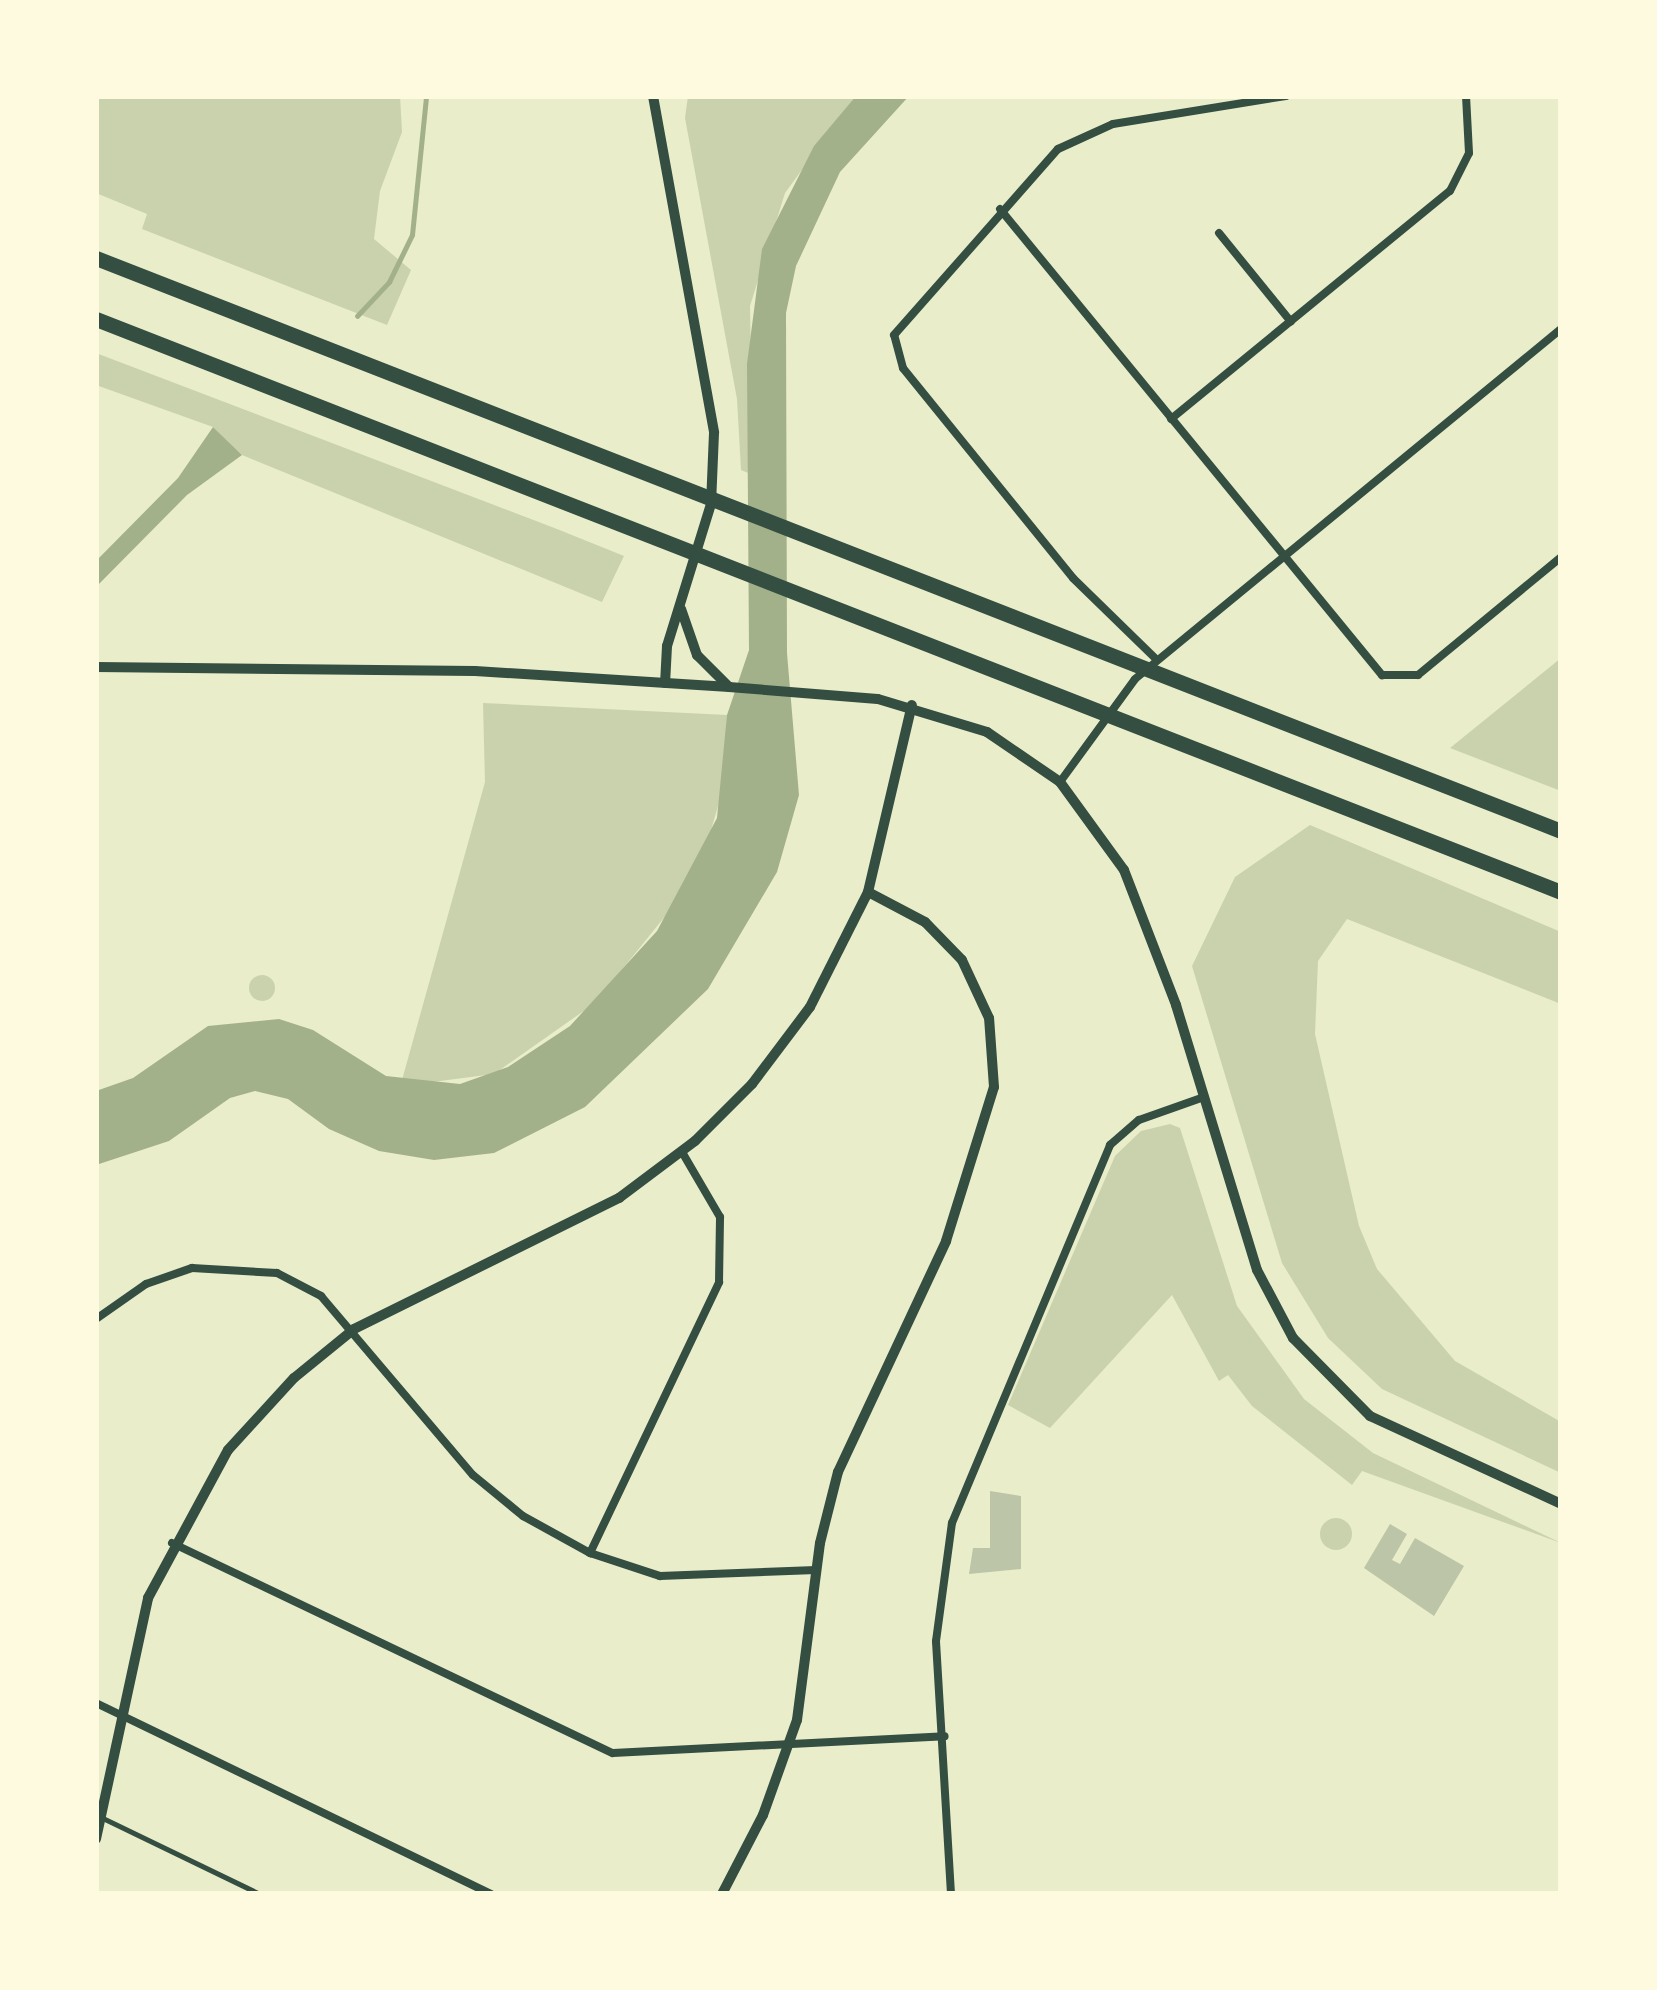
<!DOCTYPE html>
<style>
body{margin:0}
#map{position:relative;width:1657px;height:1990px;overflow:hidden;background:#e9edc9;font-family:Raleway,sans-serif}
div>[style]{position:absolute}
.green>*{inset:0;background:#cad2ad}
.round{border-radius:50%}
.water>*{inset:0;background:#a3b18a}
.stream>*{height:4.5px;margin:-2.25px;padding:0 2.25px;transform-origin:2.25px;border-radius:2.25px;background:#a3b18a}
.building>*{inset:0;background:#bcc5a7}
.service>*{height:4.5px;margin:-2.25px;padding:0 2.25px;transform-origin:2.25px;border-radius:2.25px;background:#344e41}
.minor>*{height:8px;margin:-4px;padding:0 4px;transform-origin:4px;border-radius:4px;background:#344e41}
.tertiary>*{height:10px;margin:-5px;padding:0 5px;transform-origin:5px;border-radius:5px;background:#344e41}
.secondary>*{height:10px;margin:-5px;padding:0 5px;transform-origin:5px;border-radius:5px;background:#344e41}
.motorway>*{height:15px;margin:-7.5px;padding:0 7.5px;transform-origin:7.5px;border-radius:7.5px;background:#344e41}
span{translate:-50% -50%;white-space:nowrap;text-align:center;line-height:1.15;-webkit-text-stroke:12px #fefae0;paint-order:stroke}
.frame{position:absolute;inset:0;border:99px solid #fefae0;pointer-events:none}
</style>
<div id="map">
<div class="green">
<i style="clip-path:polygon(96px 96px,400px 96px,402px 132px,380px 191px,374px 239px,411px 270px,387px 325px,142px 229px,147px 214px,96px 193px)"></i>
<i style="clip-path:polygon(688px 96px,856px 96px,785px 193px,750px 306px,753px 475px,741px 470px,737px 399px,685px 118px)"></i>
<i style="clip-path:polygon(96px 353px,557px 529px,624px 556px,602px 602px,242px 455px,213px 427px,96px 385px)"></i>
<i style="clip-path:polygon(1561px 658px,1561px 791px,1450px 748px)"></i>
<i style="clip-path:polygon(483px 703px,727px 715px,725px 782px,709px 837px,675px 904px,595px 1003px,494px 1074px,417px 1084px,402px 1080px,485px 782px)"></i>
<i style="clip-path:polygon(1310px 825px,1561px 932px,1561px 1004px,1347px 919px,1318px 961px,1315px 1034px,1359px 1226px,1377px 1269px,1455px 1361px,1561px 1422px,1561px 1473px,1382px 1389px,1328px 1338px,1282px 1263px,1192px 966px,1235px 877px)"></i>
<i class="round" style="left:249px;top:975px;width:26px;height:26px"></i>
<i style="clip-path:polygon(1170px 1124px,1180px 1128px,1237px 1306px,1304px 1399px,1373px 1453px,1561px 1543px,1362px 1471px,1352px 1485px,1252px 1406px,1228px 1375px,1219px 1381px,1172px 1295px,1050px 1428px,1008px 1405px,1115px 1156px,1141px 1131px)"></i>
<i class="round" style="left:1320px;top:1518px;width:32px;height:32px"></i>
</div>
<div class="water">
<i style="clip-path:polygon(856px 96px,909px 96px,840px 172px,796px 266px,786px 313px,787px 653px,799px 795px,777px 872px,708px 989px,585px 1107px,494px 1153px,434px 1160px,379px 1151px,329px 1129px,288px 1099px,255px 1091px,230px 1098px,169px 1141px,96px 1165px,96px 1091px,133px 1078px,208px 1026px,279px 1019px,313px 1030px,386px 1076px,460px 1084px,508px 1067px,570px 1026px,657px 931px,717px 818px,727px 715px,749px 650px,747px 364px,762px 249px,814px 146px)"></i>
<i style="clip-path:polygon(213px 427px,242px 455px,187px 495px,96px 587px,96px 561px,178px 478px)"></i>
</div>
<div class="stream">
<i style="left:357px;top:316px;width:47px;rotate:-46.7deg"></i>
<i style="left:389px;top:282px;width:52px;rotate:-63.9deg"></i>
<i style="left:412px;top:235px;width:140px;rotate:-84.2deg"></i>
</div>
<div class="building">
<i style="clip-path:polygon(990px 1491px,1021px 1496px,1021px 1569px,969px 1574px,973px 1548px,990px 1548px)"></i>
<i style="clip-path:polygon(1390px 1524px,1407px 1534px,1392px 1560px,1400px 1564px,1415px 1538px,1464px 1566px,1434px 1616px,1364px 1568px)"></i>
</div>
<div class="service">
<i style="left:103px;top:1818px;width:174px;rotate:25.8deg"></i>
</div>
<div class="minor">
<i style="left:1000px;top:209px;width:603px;rotate:50.66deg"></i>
<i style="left:1382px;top:675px;width:36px"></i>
<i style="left:1418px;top:675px;width:185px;rotate:-39.5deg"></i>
<i style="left:1219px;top:233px;width:114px;rotate:51deg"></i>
<i style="left:1171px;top:419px;width:360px;rotate:-39.3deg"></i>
<i style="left:1450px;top:191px;width:42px;rotate:-63.4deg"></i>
<i style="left:1469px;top:153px;width:57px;rotate:-93deg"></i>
<i style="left:1157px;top:660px;width:117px;rotate:-135.7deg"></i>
<i style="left:1073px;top:578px;width:270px;rotate:-129deg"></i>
<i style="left:903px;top:368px;width:34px;rotate:-105deg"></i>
<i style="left:894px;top:335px;width:248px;rotate:-48.6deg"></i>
<i style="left:1058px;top:149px;width:60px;rotate:-24.4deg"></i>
<i style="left:1113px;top:124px;width:175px;rotate:-9.2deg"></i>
<i style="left:1060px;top:782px;width:127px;rotate:-53.9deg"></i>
<i style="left:1135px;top:679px;width:551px;rotate:-39.41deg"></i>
<i style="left:96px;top:1319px;width:61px;rotate:-35deg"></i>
<i style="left:146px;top:1284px;width:49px;rotate:-19.2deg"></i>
<i style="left:192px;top:1268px;width:85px;rotate:3.4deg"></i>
<i style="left:277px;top:1273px;width:50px;rotate:27.6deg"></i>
<i style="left:321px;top:1296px;width:235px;rotate:49.7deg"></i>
<i style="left:473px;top:1475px;width:65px;rotate:39.4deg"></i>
<i style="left:523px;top:1516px;width:77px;rotate:28.9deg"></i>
<i style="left:590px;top:1553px;width:74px;rotate:18.2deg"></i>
<i style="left:660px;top:1576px;width:156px;rotate:-2.2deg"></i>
<i style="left:172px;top:1543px;width:488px;rotate:25.5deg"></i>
<i style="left:613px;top:1753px;width:332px;rotate:-2.9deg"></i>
<i style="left:590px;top:1553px;width:300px;rotate:-64.5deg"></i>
<i style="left:719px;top:1282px;width:65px;rotate:-89.1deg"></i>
<i style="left:720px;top:1217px;width:75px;rotate:-120.3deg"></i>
<i style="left:96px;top:1703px;width:439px;rotate:25.8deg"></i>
<i style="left:951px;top:1894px;width:253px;rotate:-93.4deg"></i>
<i style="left:936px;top:1641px;width:119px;rotate:-82.3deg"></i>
<i style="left:952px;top:1523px;width:410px;rotate:-67.3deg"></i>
<i style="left:1110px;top:1145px;width:38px;rotate:-41deg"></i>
<i style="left:1139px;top:1120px;width:69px;rotate:-19.5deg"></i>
</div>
<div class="tertiary">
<i style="left:653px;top:96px;width:342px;rotate:79.7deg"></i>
<i style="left:714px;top:433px;width:71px;rotate:92.4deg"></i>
<i style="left:711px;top:504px;width:149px;rotate:107.2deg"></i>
<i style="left:667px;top:646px;width:37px;rotate:93deg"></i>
<i style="left:681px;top:609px;width:49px;rotate:70.8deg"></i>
<i style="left:697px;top:655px;width:45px;rotate:45deg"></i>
<i style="left:96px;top:1839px;width:247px;rotate:-77.8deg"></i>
<i style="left:148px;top:1598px;width:168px;rotate:-61.6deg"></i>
<i style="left:228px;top:1450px;width:98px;rotate:-47.5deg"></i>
<i style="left:294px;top:1378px;width:77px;rotate:-39.2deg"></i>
<i style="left:354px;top:1329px;width:296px;rotate:-26.3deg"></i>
<i style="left:619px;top:1198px;width:95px;rotate:-36.9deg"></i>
<i style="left:695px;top:1141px;width:81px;rotate:-45deg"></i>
<i style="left:752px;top:1084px;width:96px;rotate:-53deg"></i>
<i style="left:810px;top:1007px;width:129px;rotate:-63.2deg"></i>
<i style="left:868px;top:892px;width:192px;rotate:-76.8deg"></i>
<i style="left:722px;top:1894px;width:89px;rotate:-62.6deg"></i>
<i style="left:763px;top:1815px;width:101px;rotate:-70.3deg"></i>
<i style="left:797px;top:1720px;width:178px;rotate:-82.6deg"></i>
<i style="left:820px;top:1543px;width:73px;rotate:-75.8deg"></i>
<i style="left:838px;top:1472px;width:255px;rotate:-64.9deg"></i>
<i style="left:946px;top:1241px;width:161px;rotate:-72.7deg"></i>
<i style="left:994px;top:1087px;width:69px;rotate:-94.1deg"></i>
<i style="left:989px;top:1018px;width:64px;rotate:-115deg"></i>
<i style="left:962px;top:960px;width:53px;rotate:-134.2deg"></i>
<i style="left:925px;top:922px;width:64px;rotate:-152.2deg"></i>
</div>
<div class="secondary">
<i style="left:96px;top:667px;width:379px;rotate:0.6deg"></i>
<i style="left:475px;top:671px;width:255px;rotate:3.6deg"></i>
<i style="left:729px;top:687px;width:149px;rotate:4.6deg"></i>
<i style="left:878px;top:699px;width:114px;rotate:16.8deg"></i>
<i style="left:987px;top:732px;width:88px;rotate:34.4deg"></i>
<i style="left:1060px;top:782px;width:109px;rotate:54deg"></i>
<i style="left:1124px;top:870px;width:145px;rotate:68.9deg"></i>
<i style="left:1176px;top:1005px;width:277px;rotate:73deg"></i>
<i style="left:1257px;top:1270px;width:77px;rotate:62.1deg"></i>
<i style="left:1293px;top:1338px;width:110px;rotate:45.4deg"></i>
<i style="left:1370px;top:1416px;width:210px;rotate:24.7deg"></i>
</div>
<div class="motorway">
<i style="left:96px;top:258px;width:1573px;rotate:21.36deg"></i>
<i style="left:96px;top:319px;width:1573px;rotate:21.36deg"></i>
</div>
<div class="frame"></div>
</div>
